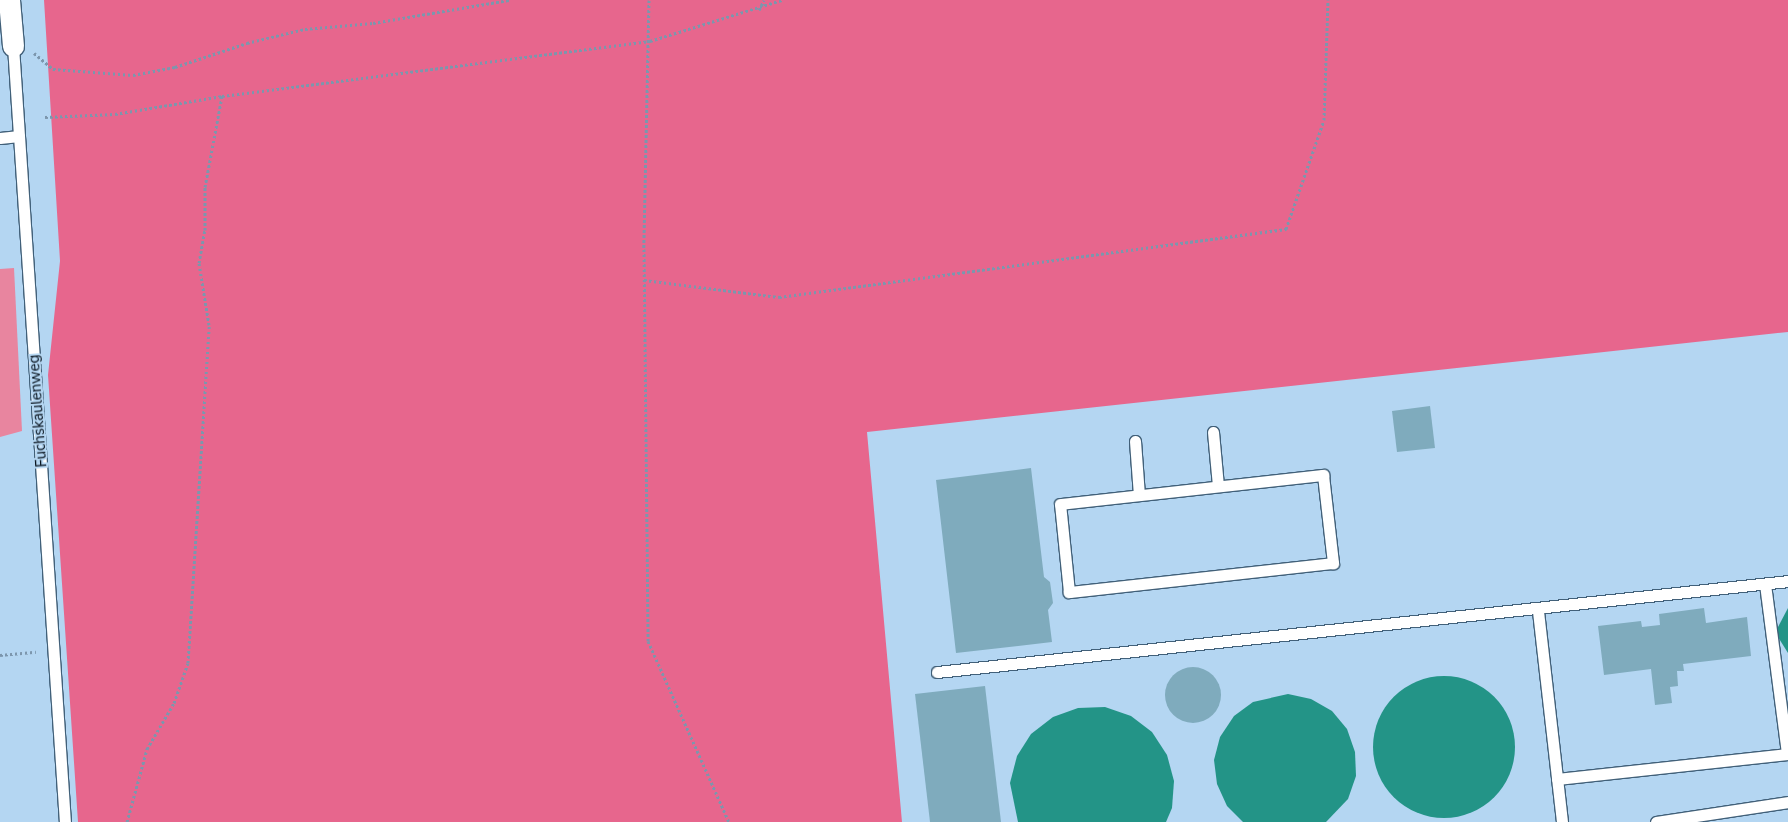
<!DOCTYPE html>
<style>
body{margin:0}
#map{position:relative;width:1788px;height:822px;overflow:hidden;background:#b4d6f2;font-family:"Nunito Sans",sans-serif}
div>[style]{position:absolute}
.green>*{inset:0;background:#e8859f}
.forest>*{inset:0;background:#e7668d}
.water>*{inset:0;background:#239487}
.round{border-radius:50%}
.building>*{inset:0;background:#7fabbd}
.path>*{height:3px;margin-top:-1.5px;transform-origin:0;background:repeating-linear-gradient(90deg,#7c96ad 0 2.5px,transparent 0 5px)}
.roads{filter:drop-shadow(1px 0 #416079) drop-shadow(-1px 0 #416079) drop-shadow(0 1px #416079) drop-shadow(0 -1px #416079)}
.lane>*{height:11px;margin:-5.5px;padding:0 5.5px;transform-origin:5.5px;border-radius:5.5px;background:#fff}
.street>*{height:21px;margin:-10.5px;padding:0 10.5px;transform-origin:10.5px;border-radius:10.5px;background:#fff}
span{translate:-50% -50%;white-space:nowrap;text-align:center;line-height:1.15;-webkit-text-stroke:4px #b4d6f2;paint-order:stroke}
.street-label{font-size:15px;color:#030d17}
</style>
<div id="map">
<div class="green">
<i style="clip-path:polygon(14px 268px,22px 431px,0 437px,0 269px)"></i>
</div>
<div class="forest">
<i style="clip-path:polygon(44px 0,1788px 0,1788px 332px,867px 432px,902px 822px,78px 822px,48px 375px,60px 261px)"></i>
</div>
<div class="water">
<i style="clip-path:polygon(1788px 608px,1788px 653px,1778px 637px,1778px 627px)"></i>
<i class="round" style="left:1373px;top:676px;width:142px;height:142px"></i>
<i style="clip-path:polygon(1288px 694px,1311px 699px,1332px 711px,1347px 729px,1355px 752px,1356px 776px,1348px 799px,1326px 822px,1243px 822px,1227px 806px,1217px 784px,1214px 760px,1220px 737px,1234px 716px,1253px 702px)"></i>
<i style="clip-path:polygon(1105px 707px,1131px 716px,1152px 732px,1167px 755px,1174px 781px,1172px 808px,1166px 822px,1018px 822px,1010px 783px,1017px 756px,1031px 734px,1053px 717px,1078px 708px)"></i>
</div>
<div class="building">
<i style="clip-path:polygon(1430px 406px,1435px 448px,1397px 452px,1392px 411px)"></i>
<i style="clip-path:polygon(1031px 468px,1044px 577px,1050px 582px,1053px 603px,1048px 610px,1052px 642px,956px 653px,936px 480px)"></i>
<i style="clip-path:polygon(1704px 608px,1706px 623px,1747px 617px,1751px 656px,1683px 664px,1684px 671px,1677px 671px,1678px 686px,1670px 687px,1672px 703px,1655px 705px,1651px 669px,1604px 675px,1598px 626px,1641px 621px,1642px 627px,1660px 625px,1659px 614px)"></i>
<i class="round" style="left:1165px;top:667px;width:56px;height:56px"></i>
<i style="clip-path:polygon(985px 686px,1001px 822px,930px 822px,915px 694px)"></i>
</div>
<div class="path">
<i style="left:649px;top:0;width:249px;rotate:91.2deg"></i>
<i style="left:644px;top:249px;width:392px;rotate:89.4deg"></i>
<i style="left:648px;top:641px;width:198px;rotate:65.9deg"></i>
<i style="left:759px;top:10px;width:11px;rotate:-63deg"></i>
<i style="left:34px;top:53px;width:25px;rotate:40deg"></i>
<i style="left:53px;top:69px;width:80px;rotate:4.3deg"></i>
<i style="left:133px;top:75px;width:43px;rotate:-10.8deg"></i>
<i style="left:175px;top:67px;width:76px;rotate:-18.4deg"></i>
<i style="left:247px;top:43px;width:60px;rotate:-13.6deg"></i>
<i style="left:305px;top:29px;width:68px;rotate:-5deg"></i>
<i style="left:373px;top:23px;width:138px;rotate:-9.6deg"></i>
<i style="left:45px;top:117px;width:70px;rotate:-2.5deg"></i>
<i style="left:115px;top:114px;width:109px;rotate:-9.5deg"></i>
<i style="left:222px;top:96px;width:432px;rotate:-7.3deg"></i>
<i style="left:650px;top:41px;width:138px;rotate:-17.3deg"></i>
<i style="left:644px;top:280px;width:136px;rotate:7.2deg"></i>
<i style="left:779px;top:297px;width:512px;rotate:-7.64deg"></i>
<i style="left:1286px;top:229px;width:115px;rotate:-70.8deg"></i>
<i style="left:1324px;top:120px;width:120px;rotate:-88.1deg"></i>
<i style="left:0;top:655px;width:36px;rotate:-5deg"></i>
<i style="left:127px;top:822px;width:76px;rotate:-74.7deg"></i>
<i style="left:147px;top:749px;width:53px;rotate:-59.6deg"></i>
<i style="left:174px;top:703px;width:42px;rotate:-70.7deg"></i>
<i style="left:188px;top:663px;width:339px;rotate:-86.4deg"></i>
<i style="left:209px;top:325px;width:63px;rotate:-99.2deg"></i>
<i style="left:199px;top:263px;width:34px;rotate:-80deg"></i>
<i style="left:205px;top:230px;width:43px;rotate:-90deg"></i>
<i style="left:205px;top:187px;width:93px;rotate:-79.4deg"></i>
</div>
<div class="roads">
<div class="lane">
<i style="left:13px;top:46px;width:778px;rotate:86.17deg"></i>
<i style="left:0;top:138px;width:19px;rotate:-6deg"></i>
<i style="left:1213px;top:432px;width:54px;rotate:84.7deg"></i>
<i style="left:1135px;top:441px;width:54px;rotate:85.8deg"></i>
<i style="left:1323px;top:475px;width:89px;rotate:83.5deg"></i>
<i style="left:1333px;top:563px;width:266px;rotate:173.7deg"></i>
<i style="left:1069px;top:592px;width:88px;rotate:-95.8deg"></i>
<i style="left:1060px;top:504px;width:265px;rotate:-6.3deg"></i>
<i style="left:1765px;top:584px;width:171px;rotate:82.6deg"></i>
<i style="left:1538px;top:611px;width:212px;rotate:83.5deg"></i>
<i style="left:937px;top:672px;width:856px;rotate:-6.1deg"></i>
<i style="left:1557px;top:779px;width:232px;rotate:-6.2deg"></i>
<i style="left:1656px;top:822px;width:134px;rotate:-8.6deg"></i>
</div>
<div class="street">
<i style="left:9px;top:0;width:46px;rotate:85deg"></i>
</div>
</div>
<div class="street-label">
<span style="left:38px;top:411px;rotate:-94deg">Fuchskaulenweg</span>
</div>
</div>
